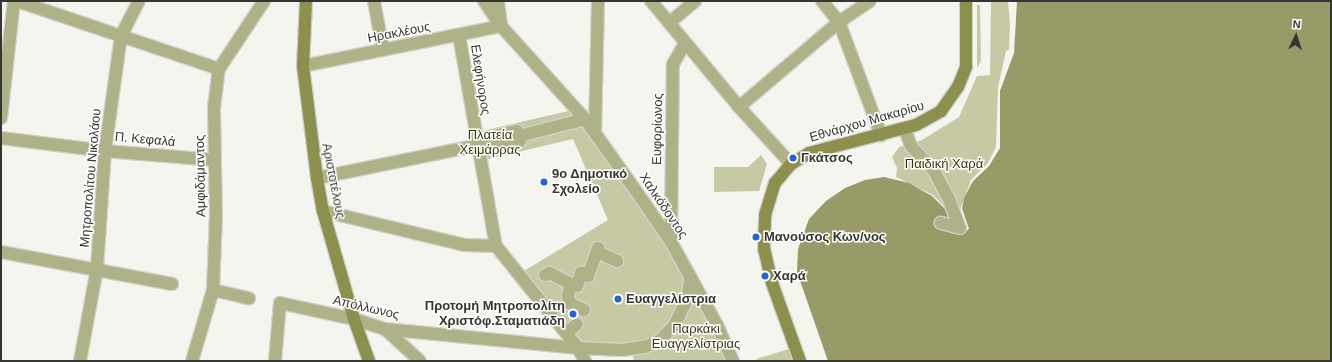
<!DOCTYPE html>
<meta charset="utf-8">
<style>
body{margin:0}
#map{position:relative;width:1332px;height:362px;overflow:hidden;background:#f5f5ef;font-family:Helvetica,sans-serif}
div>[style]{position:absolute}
.green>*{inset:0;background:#c7c9a5}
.water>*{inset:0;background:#989b68}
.roads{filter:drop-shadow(1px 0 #d2d2cd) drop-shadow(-1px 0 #d2d2cd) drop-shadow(0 1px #d2d2cd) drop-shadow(0 -1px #d2d2cd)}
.street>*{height:12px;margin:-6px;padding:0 6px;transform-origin:6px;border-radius:6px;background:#afb186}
.secondary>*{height:12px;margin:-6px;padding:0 6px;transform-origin:6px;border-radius:6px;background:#8d8f4d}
.dots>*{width:11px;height:11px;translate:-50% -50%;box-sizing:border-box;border:2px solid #fffffe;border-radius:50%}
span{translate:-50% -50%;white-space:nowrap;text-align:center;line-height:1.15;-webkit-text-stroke:3px #fffffe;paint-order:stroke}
.street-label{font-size:13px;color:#353532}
.park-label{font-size:13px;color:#36370d}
.poi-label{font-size:13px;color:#353532;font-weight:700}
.left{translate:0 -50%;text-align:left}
.right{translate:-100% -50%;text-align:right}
.frame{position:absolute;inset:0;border:2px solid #353532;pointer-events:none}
.north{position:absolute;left:1276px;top:16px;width:40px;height:40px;-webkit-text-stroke:3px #fffffe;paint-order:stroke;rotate:4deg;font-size:11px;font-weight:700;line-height:16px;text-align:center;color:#353532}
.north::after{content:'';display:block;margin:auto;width:14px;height:18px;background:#353532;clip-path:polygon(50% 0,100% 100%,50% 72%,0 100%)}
</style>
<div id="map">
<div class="green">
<i style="clip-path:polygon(991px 1px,1008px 1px,1010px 26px,1009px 50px,1006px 51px,998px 87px,996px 147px,988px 163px,971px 180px,960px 210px,949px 212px,933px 195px,896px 177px,897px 168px,892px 157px,899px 147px,922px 140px,959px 117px,977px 76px,990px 75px)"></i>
<i style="clip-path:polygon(977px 5px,980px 5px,981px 61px,977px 68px)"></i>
<i style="clip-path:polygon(577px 109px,643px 201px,733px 361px,634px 361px,632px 349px,578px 348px,519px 274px,608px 220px,573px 139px,479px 161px,474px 133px)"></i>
<i style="clip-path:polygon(761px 155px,767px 164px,759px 191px,714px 192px,714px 167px,748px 167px)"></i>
<i style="clip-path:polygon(795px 347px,800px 361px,757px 361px,756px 359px)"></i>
</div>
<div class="water">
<i style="clip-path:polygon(1017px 1px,1331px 1px,1331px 361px,828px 361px,797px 272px,798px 249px,809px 219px,826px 201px,845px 188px,865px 180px,884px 177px,909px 183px,932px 196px,946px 210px,949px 222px,939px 224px,960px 234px,969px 229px,962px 208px,964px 198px,973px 181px,989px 166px,1000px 148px,1000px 91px,1014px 53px)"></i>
</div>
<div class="roads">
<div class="street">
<i style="left:17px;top:1px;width:213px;rotate:18.6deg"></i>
<i style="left:374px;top:1px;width:50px;rotate:79.6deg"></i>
<i style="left:484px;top:1px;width:30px;rotate:56deg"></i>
<i style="left:501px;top:26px;width:125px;rotate:47.9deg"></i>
<i style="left:585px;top:119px;width:100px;rotate:54.7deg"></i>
<i style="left:643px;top:201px;width:50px;rotate:55.7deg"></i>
<i style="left:671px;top:242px;width:95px;rotate:61deg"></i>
<i style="left:717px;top:325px;width:39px;rotate:66deg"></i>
<i style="left:498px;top:1px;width:24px;rotate:83deg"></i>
<i style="left:651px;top:1px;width:138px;rotate:50.3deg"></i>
<i style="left:739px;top:107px;width:77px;rotate:47.6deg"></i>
<i style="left:822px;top:1px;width:27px;rotate:51deg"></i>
<i style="left:839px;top:22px;width:121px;rotate:69.6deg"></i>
<i style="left:669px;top:23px;width:34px;rotate:-40deg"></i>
<i style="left:459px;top:35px;width:214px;rotate:80.1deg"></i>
<i style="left:496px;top:246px;width:131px;rotate:51.2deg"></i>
<i style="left:578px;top:348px;width:15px;rotate:62deg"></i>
<i style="left:303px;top:66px;width:202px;rotate:-11.4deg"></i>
<i style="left:739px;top:107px;width:131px;rotate:-40.4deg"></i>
<i style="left:839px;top:22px;width:37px;rotate:-34deg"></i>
<i style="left:1px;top:118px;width:118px;rotate:-83.7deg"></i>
<i style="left:905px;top:129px;width:18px;rotate:71deg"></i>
<i style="left:911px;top:146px;width:34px;rotate:47deg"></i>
<i style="left:934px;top:171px;width:30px;rotate:62deg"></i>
<i style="left:948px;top:197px;width:33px;rotate:69deg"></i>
<i style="left:960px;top:228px;width:20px;rotate:-165deg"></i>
<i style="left:517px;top:131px;width:10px;rotate:73deg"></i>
<i style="left:520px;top:141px;width:20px;rotate:162deg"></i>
<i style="left:501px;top:147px;width:12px;rotate:-104deg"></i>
<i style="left:498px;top:135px;width:19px;rotate:-12deg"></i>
<i style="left:595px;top:133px;width:132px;rotate:-88.7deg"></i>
<i style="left:519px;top:136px;width:68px;rotate:-14.4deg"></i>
<i style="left:1px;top:138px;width:105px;rotate:7.1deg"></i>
<i style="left:105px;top:151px;width:110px;rotate:4.7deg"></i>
<i style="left:317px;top:178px;width:186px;rotate:-11.5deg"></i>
<i style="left:323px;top:211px;width:146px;rotate:13.5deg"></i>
<i style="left:465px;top:245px;width:31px;rotate:2deg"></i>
<i style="left:671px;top:242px;width:178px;rotate:-89.4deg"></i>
<i style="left:673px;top:64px;width:24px;rotate:-60deg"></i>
<i style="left:1px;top:252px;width:174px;rotate:10.6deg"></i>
<i style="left:597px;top:252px;width:22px;rotate:24deg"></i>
<i style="left:545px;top:275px;width:5px;rotate:-22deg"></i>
<i style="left:550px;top:273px;width:24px;rotate:28deg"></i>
<i style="left:213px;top:290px;width:37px;rotate:13deg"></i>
<i style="left:584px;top:310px;width:17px;rotate:-155deg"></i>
<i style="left:569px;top:303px;width:8px;rotate:-97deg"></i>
<i style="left:568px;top:295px;width:11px;rotate:-75deg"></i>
<i style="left:571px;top:284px;width:6px;rotate:18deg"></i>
<i style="left:577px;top:286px;width:14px;rotate:-73deg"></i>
<i style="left:581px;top:273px;width:8px;rotate:23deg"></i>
<i style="left:588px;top:276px;width:30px;rotate:-70deg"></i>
<i style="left:385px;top:329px;width:47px;rotate:42.4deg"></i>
<i style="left:567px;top:333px;width:13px;rotate:-42deg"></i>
<i style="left:80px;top:361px;width:95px;rotate:-79.6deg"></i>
<i style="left:97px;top:268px;width:117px;rotate:-86.1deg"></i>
<i style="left:105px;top:151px;width:116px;rotate:-82.1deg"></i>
<i style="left:121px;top:36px;width:39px;rotate:-63deg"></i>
<i style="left:192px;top:361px;width:74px;rotate:-73.5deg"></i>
<i style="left:213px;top:290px;width:74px;rotate:-87.7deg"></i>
<i style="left:216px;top:216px;width:108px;rotate:-91.1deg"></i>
<i style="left:214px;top:108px;width:39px;rotate:-83deg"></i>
<i style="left:219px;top:69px;width:82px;rotate:-56.5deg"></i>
<i style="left:275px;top:361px;width:58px;rotate:-85.1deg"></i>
<i style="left:280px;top:303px;width:76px;rotate:12.2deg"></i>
<i style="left:354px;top:319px;width:33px;rotate:18deg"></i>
<i style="left:385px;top:329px;width:194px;rotate:5.6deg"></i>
<i style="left:578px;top:348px;width:44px;rotate:2.6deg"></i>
<i style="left:622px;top:350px;width:22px;rotate:-8deg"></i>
<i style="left:644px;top:347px;width:15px;rotate:-20deg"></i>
<i style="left:658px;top:342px;width:23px;rotate:-45deg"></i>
<i style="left:674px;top:326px;width:30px;rotate:-64deg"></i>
<i style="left:687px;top:299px;width:22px;rotate:-80deg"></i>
</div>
<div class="secondary">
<i style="left:306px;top:1px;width:65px;rotate:92.6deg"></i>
<i style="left:303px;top:66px;width:113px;rotate:82.9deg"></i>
<i style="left:317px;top:178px;width:34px;rotate:80deg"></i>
<i style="left:323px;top:211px;width:112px;rotate:74deg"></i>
<i style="left:354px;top:319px;width:45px;rotate:70.3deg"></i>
<i style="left:800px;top:361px;width:83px;rotate:-109.7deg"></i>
<i style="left:772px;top:283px;width:35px;rotate:-103deg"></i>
<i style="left:764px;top:249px;width:34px;rotate:-88deg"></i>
<i style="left:765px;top:215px;width:34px;rotate:-73deg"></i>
<i style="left:775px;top:183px;width:25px;rotate:-50deg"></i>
<i style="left:791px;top:164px;width:21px;rotate:-31deg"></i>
<i style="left:809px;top:153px;width:111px;rotate:-14.7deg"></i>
<i style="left:916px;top:125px;width:29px;rotate:-29deg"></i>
<i style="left:941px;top:111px;width:29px;rotate:-55deg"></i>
<i style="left:958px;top:87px;width:22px;rotate:-68deg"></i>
<i style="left:966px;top:67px;width:66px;rotate:-90deg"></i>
</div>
</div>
<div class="dots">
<i style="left:793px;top:158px;background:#2365d1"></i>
<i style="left:544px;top:182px;background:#2365d1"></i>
<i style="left:756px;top:237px;background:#2365d1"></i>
<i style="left:765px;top:276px;background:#2365d1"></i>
<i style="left:618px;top:299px;background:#2365d1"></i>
<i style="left:573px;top:314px;background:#2365d1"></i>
</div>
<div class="street-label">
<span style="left:399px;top:33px;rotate:-11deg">Ηρακλέους</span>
<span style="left:480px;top:80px;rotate:81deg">Ελεφήνορος</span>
<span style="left:867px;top:122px;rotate:-16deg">Εθνάρχου Μακαρίου</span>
<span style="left:658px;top:129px;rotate:-89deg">Ευφορίωνος</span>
<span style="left:145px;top:140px;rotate:5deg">Π. Κεφαλά</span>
<span style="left:201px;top:176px;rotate:-91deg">Αμφιδάμαντος</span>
<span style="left:91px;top:178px;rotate:-85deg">Μητροπολίτου Νικολάου</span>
<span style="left:333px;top:181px;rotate:79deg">Αριστοτέλους</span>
<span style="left:663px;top:206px;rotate:56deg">Χαλκόδοντος</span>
<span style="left:366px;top:308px;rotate:13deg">Απόλλωνος</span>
</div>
<div class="park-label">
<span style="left:490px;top:143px">Πλατεία<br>Χειμάρρας</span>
<span style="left:944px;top:164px">Παιδική Χαρά</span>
<span style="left:696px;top:337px">Παρκάκι<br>Ευαγγελίστριας</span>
</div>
<div class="poi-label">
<span class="left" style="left:801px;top:158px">Γκάτσος</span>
<span class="left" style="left:552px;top:182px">9ο Δημοτικό<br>Σχολείο</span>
<span class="left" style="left:764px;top:237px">Μανούσος Κων/νος</span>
<span class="left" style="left:773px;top:276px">Χαρά</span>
<span class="left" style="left:626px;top:299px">Ευαγγελίστρια</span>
<span class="right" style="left:565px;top:314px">Προτομή Μητροπολίτη<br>Χριστόφ.Σταματιάδη</span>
</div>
<div class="frame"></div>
<div class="north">N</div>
</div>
